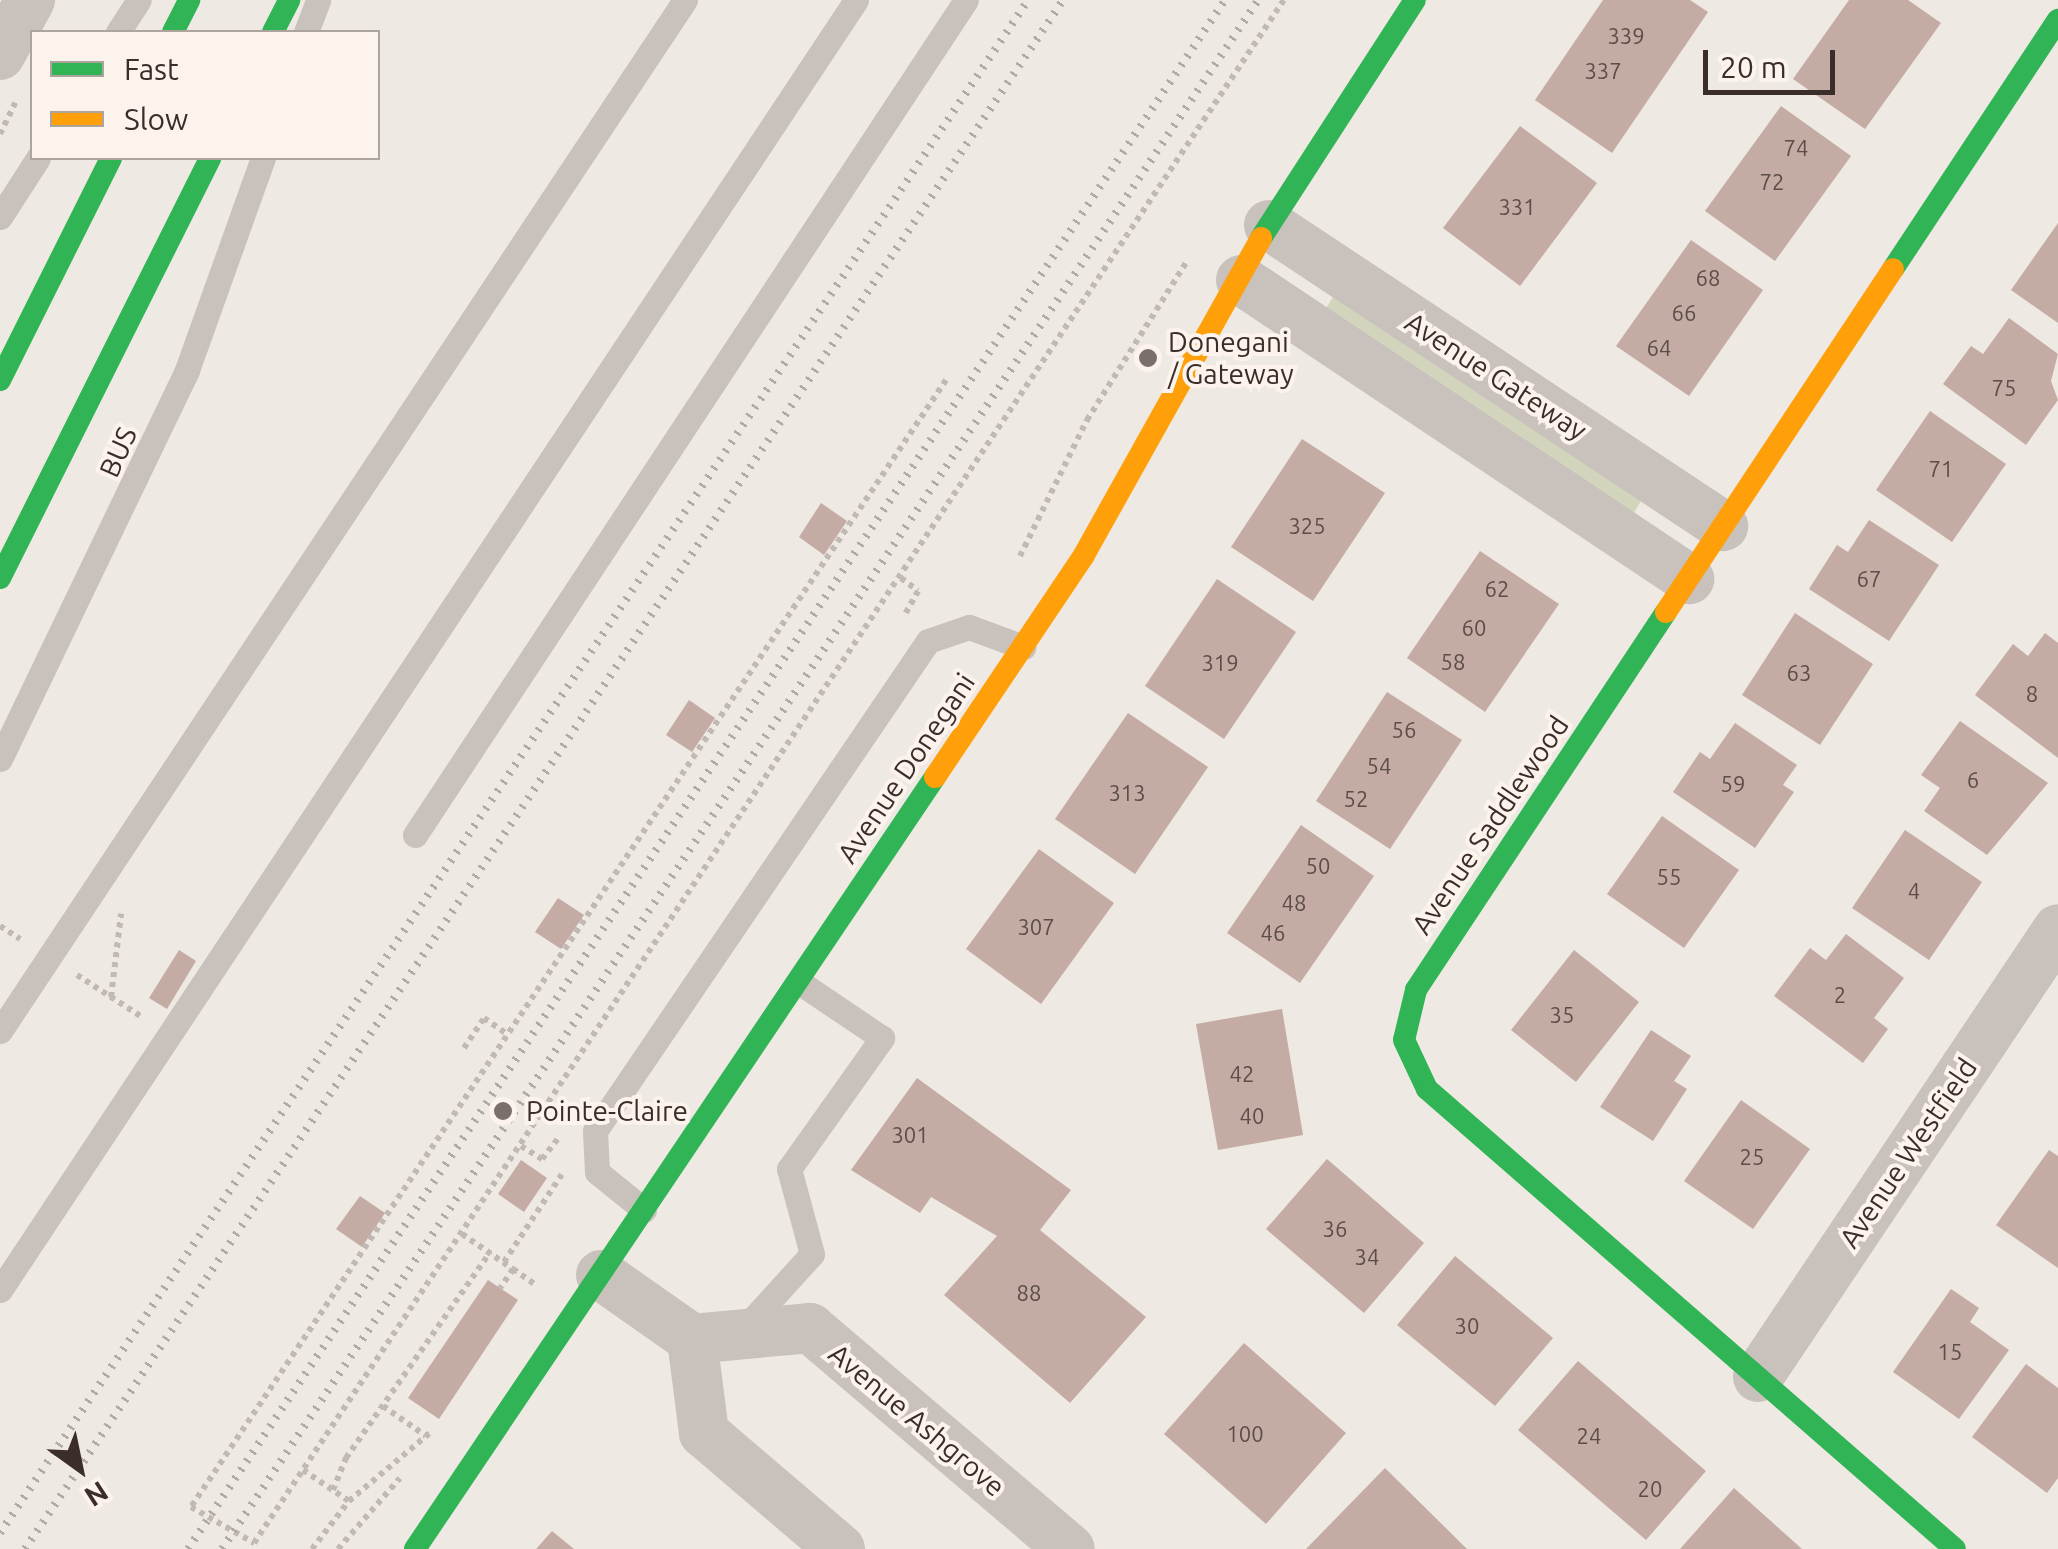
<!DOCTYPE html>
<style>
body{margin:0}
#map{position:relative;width:2058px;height:1549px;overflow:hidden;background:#efe9e3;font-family:Ubuntu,sans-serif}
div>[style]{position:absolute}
.green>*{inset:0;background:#d2d5bc}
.building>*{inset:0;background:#c4aba4}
.path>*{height:6px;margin-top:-3px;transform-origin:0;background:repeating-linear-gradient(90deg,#c2b9b4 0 5px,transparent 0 10px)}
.lane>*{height:25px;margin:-12.5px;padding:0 12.5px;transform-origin:12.5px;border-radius:12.5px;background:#c9c1bc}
.street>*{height:50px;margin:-25px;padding:0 25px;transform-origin:25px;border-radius:25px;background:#c9c1bc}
.fast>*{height:22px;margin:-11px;padding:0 11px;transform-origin:11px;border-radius:11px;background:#30b455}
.slow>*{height:22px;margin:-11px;padding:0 11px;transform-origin:11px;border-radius:11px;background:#ff9f0a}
.rail>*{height:8px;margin-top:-4px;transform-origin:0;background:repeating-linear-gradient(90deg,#b1aaa6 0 2.5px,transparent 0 10.5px)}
.dots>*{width:28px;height:28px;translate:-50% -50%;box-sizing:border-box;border:5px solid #fbf3ec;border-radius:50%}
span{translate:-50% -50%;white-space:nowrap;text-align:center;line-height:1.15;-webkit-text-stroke:8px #fbf3ec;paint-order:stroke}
.number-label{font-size:22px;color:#5d4c48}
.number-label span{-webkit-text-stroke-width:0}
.poi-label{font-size:28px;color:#3b2d29}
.left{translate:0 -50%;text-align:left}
.street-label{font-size:28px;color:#3b2d29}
.legend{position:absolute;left:30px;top:30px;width:350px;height:130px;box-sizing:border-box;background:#fbf3ec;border:2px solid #aea49e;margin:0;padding:12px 18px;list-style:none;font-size:30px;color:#3b2d29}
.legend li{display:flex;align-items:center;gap:20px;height:50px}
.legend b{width:50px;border:2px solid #aea49e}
.north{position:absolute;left:30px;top:1419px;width:100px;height:100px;-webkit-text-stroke:8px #fbf3ec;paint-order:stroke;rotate:147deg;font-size:28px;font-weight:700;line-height:40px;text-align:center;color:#3b2d29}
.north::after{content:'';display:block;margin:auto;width:35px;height:45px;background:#3b2d29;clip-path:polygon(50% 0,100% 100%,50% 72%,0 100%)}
.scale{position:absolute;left:1703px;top:50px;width:132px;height:45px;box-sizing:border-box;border:5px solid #3b2d29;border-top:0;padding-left:12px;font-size:30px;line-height:35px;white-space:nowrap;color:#3b2d29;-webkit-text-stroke:8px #fbf3ec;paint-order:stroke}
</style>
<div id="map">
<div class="green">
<i style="clip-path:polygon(1333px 297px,1641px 501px,1632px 516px,1325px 310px)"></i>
</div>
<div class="building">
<i style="clip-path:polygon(1603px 0,1690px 0,1708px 12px,1612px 153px,1535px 100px)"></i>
<i style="clip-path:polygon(1849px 0,1908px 0,1941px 23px,1865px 129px,1793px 79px)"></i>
<i style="clip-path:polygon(1781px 106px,1851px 156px,1775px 261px,1705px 211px)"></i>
<i style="clip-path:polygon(1520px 126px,1597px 183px,1520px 286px,1443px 228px)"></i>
<i style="clip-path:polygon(2058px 223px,2058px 323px,2011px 290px)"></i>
<i style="clip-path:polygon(1691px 240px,1763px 290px,1689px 396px,1616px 346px)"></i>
<i style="clip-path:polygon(2009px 318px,2058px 354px,2051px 381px,2058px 400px,2026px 445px,1943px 384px,1971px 346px,1983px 354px)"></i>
<i style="clip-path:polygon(1930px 411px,2006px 464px,1952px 542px,1876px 490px)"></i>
<i style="clip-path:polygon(1302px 439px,1385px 493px,1313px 601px,1231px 547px)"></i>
<i style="clip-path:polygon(821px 503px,847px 521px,824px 555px,799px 537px)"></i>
<i style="clip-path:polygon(1869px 520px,1939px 565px,1889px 641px,1809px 589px,1837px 545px,1848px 552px)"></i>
<i style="clip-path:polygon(1480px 551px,1559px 604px,1485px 712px,1407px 658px)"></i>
<i style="clip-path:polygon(1217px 579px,1296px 632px,1224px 739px,1145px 686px)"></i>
<i style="clip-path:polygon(1795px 613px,1873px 664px,1820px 745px,1742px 695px)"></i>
<i style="clip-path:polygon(2045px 633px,2058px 643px,2058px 758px,1975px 695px,2013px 644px,2028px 656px)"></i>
<i style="clip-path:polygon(1387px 692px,1462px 740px,1390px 849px,1316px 801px)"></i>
<i style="clip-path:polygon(689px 700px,715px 718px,692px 752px,666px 735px)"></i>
<i style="clip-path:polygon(1128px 713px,1208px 767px,1135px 874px,1055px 819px)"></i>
<i style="clip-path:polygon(1960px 721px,2048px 783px,1987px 855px,1924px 811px,1940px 788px,1921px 775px)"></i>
<i style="clip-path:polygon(1735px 723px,1797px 765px,1783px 785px,1794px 792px,1755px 848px,1673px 792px,1700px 752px,1710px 759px)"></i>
<i style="clip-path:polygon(1662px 816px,1739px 870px,1684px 948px,1607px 894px)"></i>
<i style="clip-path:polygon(1301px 825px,1374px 876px,1300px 983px,1227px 933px)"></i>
<i style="clip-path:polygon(1905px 830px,1982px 882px,1929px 960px,1852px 908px)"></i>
<i style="clip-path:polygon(1039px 849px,1114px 903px,1041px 1004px,966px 949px)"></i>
<i style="clip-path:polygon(558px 898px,584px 915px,561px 949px,535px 932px)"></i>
<i style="clip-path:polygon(1846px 934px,1904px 978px,1874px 1018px,1888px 1029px,1863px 1063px,1774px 996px,1810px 948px,1826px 960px)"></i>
<i style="clip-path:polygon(179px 950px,196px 961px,167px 1009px,149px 998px)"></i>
<i style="clip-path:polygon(1574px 950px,1639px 1002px,1576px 1082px,1511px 1030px)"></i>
<i style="clip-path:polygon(1282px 1009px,1303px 1135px,1218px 1150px,1196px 1024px)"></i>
<i style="clip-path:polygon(1651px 1030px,1691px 1056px,1674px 1081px,1687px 1089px,1653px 1141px,1600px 1107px)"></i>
<i style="clip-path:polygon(917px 1078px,1071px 1190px,1040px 1230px,1146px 1317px,1070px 1403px,944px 1295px,997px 1236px,931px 1197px,920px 1213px,851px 1170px)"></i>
<i style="clip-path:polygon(1741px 1100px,1810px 1149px,1753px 1229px,1684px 1181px)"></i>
<i style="clip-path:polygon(2049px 1150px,2058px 1156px,2058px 1268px,1996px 1225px)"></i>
<i style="clip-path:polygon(1327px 1159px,1424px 1243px,1364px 1313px,1266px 1229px)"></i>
<i style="clip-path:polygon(521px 1160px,547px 1178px,524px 1212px,498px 1194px)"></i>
<i style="clip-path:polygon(360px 1196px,385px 1213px,362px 1247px,336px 1229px)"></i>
<i style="clip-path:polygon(1455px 1256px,1553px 1338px,1495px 1406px,1397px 1325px)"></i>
<i style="clip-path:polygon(488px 1280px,518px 1300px,439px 1419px,408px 1398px)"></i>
<i style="clip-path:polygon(1951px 1289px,1979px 1308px,1970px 1322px,2009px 1350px,1959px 1419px,1893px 1372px)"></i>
<i style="clip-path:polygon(1244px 1343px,1346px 1433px,1266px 1524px,1164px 1434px)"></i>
<i style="clip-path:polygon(1578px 1361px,1706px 1471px,1646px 1540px,1518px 1430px)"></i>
<i style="clip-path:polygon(2026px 1364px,2058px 1388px,2058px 1478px,2047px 1493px,1972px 1437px)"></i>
<i style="clip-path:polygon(1385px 1468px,1467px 1549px,1306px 1549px)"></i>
<i style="clip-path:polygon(1734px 1488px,1802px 1549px,1680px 1549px)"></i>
<i style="clip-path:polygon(552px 1531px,574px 1549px,536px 1549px)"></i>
</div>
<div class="path">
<i style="left:0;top:134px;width:39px;rotate:-64deg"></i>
<i style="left:946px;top:380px;width:1357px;rotate:123.82deg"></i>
<i style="left:191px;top:1507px;width:73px;rotate:29.7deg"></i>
<i style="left:254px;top:1543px;width:1855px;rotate:-56.28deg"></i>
<i style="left:1020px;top:556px;width:152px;rotate:-63.8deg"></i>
<i style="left:1087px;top:420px;width:186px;rotate:-57.8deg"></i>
<i style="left:901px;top:578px;width:21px;rotate:37deg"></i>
<i style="left:918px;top:591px;width:26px;rotate:119deg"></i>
<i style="left:0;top:926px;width:24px;rotate:33deg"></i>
<i style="left:77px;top:975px;width:77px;rotate:32.9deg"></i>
<i style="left:111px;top:997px;width:84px;rotate:-83.1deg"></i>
<i style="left:464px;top:1048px;width:36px;rotate:-56deg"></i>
<i style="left:484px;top:1018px;width:28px;rotate:35deg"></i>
<i style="left:521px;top:1146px;width:25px;rotate:32deg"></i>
<i style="left:542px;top:1159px;width:29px;rotate:-52deg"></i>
<i style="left:462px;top:1234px;width:62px;rotate:34.5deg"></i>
<i style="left:513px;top:1269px;width:23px;rotate:124deg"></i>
<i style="left:504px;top:1262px;width:105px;rotate:-56.6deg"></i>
<i style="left:513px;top:1269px;width:28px;rotate:35deg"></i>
<i style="left:383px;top:1406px;width:52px;rotate:34.9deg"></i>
<i style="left:303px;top:1470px;width:55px;rotate:34deg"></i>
<i style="left:333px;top:1490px;width:35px;rotate:-68deg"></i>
<i style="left:346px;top:1458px;width:251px;rotate:-55deg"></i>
<i style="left:312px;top:1549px;width:61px;rotate:-52.4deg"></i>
<i style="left:349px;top:1501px;width:109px;rotate:-40.1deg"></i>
<i style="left:338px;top:1549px;width:94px;rotate:-48.9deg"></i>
</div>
<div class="lane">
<i style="left:118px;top:32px;width:38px;rotate:-57deg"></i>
<i style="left:306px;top:32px;width:34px;rotate:-69deg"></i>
<i style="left:0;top:217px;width:70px;rotate:-57.2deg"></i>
<i style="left:0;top:759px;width:432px;rotate:-64.3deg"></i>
<i style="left:187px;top:370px;width:225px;rotate:-70.3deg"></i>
<i style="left:415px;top:835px;width:1000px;rotate:-56.58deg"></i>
<i style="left:0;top:1031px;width:1238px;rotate:-56.4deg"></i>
<i style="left:644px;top:1210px;width:60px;rotate:-141deg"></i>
<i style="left:597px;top:1172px;width:41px;rotate:-92.8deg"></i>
<i style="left:595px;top:1131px;width:592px;rotate:-55.8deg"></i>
<i style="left:928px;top:641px;width:43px;rotate:-18.9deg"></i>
<i style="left:969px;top:627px;width:58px;rotate:20.3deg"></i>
<i style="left:0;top:1290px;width:1548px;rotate:-56.43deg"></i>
<i style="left:741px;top:1332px;width:105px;rotate:-47.7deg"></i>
<i style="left:812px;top:1254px;width:88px;rotate:-105.1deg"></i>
<i style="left:789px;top:1169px;width:161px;rotate:-54.6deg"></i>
<i style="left:882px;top:1038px;width:100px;rotate:-146deg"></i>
</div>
<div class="street">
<i style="left:0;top:55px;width:63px;rotate:-61.4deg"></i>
<i style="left:1269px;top:225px;width:545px;rotate:33.54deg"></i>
<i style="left:1241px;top:280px;width:539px;rotate:33.72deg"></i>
<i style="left:601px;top:1275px;width:111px;rotate:35.1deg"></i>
<i style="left:1758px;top:1377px;width:539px;rotate:-56.19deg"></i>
<i style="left:840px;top:1549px;width:179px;rotate:-139.5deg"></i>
<i style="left:704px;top:1433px;width:95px;rotate:-97.3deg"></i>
<i style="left:692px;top:1339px;width:119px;rotate:-5.3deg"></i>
<i style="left:810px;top:1328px;width:341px;rotate:40.4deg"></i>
</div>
<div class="fast">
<i style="left:173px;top:32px;width:36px;rotate:-63deg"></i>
<i style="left:273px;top:32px;width:36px;rotate:-63deg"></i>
<i style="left:1261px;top:238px;width:283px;rotate:-57.1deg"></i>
<i style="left:1893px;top:269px;width:299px;rotate:-56.5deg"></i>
<i style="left:0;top:380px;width:248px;rotate:-63.4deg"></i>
<i style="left:0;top:578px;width:470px;rotate:-63.4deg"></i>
<i style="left:1666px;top:612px;width:453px;rotate:123.5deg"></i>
<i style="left:1416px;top:990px;width:51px;rotate:103.5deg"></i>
<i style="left:1404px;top:1040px;width:54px;rotate:64.9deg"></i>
<i style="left:1427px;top:1089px;width:700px;rotate:41.06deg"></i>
<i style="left:415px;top:1549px;width:931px;rotate:-56.04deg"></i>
</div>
<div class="slow">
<i style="left:1666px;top:612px;width:411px;rotate:-56.5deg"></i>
<i style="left:935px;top:777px;width:267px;rotate:-56.1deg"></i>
<i style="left:1084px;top:555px;width:363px;rotate:-60.8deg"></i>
</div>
<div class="rail">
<i style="left:0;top:1533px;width:1846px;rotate:-56.15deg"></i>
<i style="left:25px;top:1549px;width:1865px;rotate:-56.17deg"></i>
<i style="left:188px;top:1549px;width:1864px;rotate:-56.2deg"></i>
<i style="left:222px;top:1549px;width:1864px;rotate:-56.22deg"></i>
</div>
<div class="dots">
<i style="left:1148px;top:358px;background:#7a6f6a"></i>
<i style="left:503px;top:1111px;background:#7a6f6a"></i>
</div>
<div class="number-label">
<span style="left:1626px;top:36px">339</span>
<span style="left:1603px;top:71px">337</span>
<span style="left:1796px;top:148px">74</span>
<span style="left:1772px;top:182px">72</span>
<span style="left:1517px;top:207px">331</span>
<span style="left:1708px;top:278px">68</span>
<span style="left:1684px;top:313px">66</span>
<span style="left:1659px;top:348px">64</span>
<span style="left:2004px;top:388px">75</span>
<span style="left:1941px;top:469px">71</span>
<span style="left:1307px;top:526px">325</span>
<span style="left:1869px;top:579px">67</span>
<span style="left:1497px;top:589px">62</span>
<span style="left:1474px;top:628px">60</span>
<span style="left:1453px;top:662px">58</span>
<span style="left:1220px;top:663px">319</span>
<span style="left:1799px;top:673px">63</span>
<span style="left:2032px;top:694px">8</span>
<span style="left:1404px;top:730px">56</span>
<span style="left:1379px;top:766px">54</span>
<span style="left:1973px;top:780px">6</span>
<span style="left:1733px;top:784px">59</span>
<span style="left:1127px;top:793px">313</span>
<span style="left:1356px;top:799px">52</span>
<span style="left:1318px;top:866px">50</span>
<span style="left:1669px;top:877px">55</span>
<span style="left:1914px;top:891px">4</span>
<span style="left:1294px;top:903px">48</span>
<span style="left:1036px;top:927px">307</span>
<span style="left:1273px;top:933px">46</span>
<span style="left:1840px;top:995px">2</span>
<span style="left:1562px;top:1015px">35</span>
<span style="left:1242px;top:1074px">42</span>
<span style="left:1252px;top:1116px">40</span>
<span style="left:910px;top:1135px">301</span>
<span style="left:1752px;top:1157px">25</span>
<span style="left:1335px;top:1229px">36</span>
<span style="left:1367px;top:1257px">34</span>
<span style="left:1029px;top:1293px">88</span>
<span style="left:1467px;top:1326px">30</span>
<span style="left:1950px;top:1352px">15</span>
<span style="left:1245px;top:1434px">100</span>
<span style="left:1589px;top:1436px">24</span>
<span style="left:1650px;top:1489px">20</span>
</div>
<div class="poi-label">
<span class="left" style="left:1168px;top:358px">Donegani<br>/ Gateway</span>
<span class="left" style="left:526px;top:1111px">Pointe-Claire</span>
</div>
<div class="street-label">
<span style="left:1496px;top:376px;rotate:33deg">Avenue Gateway</span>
<span style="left:118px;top:452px;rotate:-66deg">BUS</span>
<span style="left:906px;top:768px;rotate:-56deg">Avenue Donegani</span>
<span style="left:1490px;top:825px;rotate:-56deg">Avenue Saddlewood</span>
<span style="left:1908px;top:1153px;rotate:-56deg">Avenue Westfield</span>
<span style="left:917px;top:1420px;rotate:40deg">Avenue Ashgrove</span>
</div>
<ul class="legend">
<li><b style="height:12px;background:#30b455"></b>Fast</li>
<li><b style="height:12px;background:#ff9f0a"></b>Slow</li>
</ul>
<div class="north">N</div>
<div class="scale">20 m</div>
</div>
